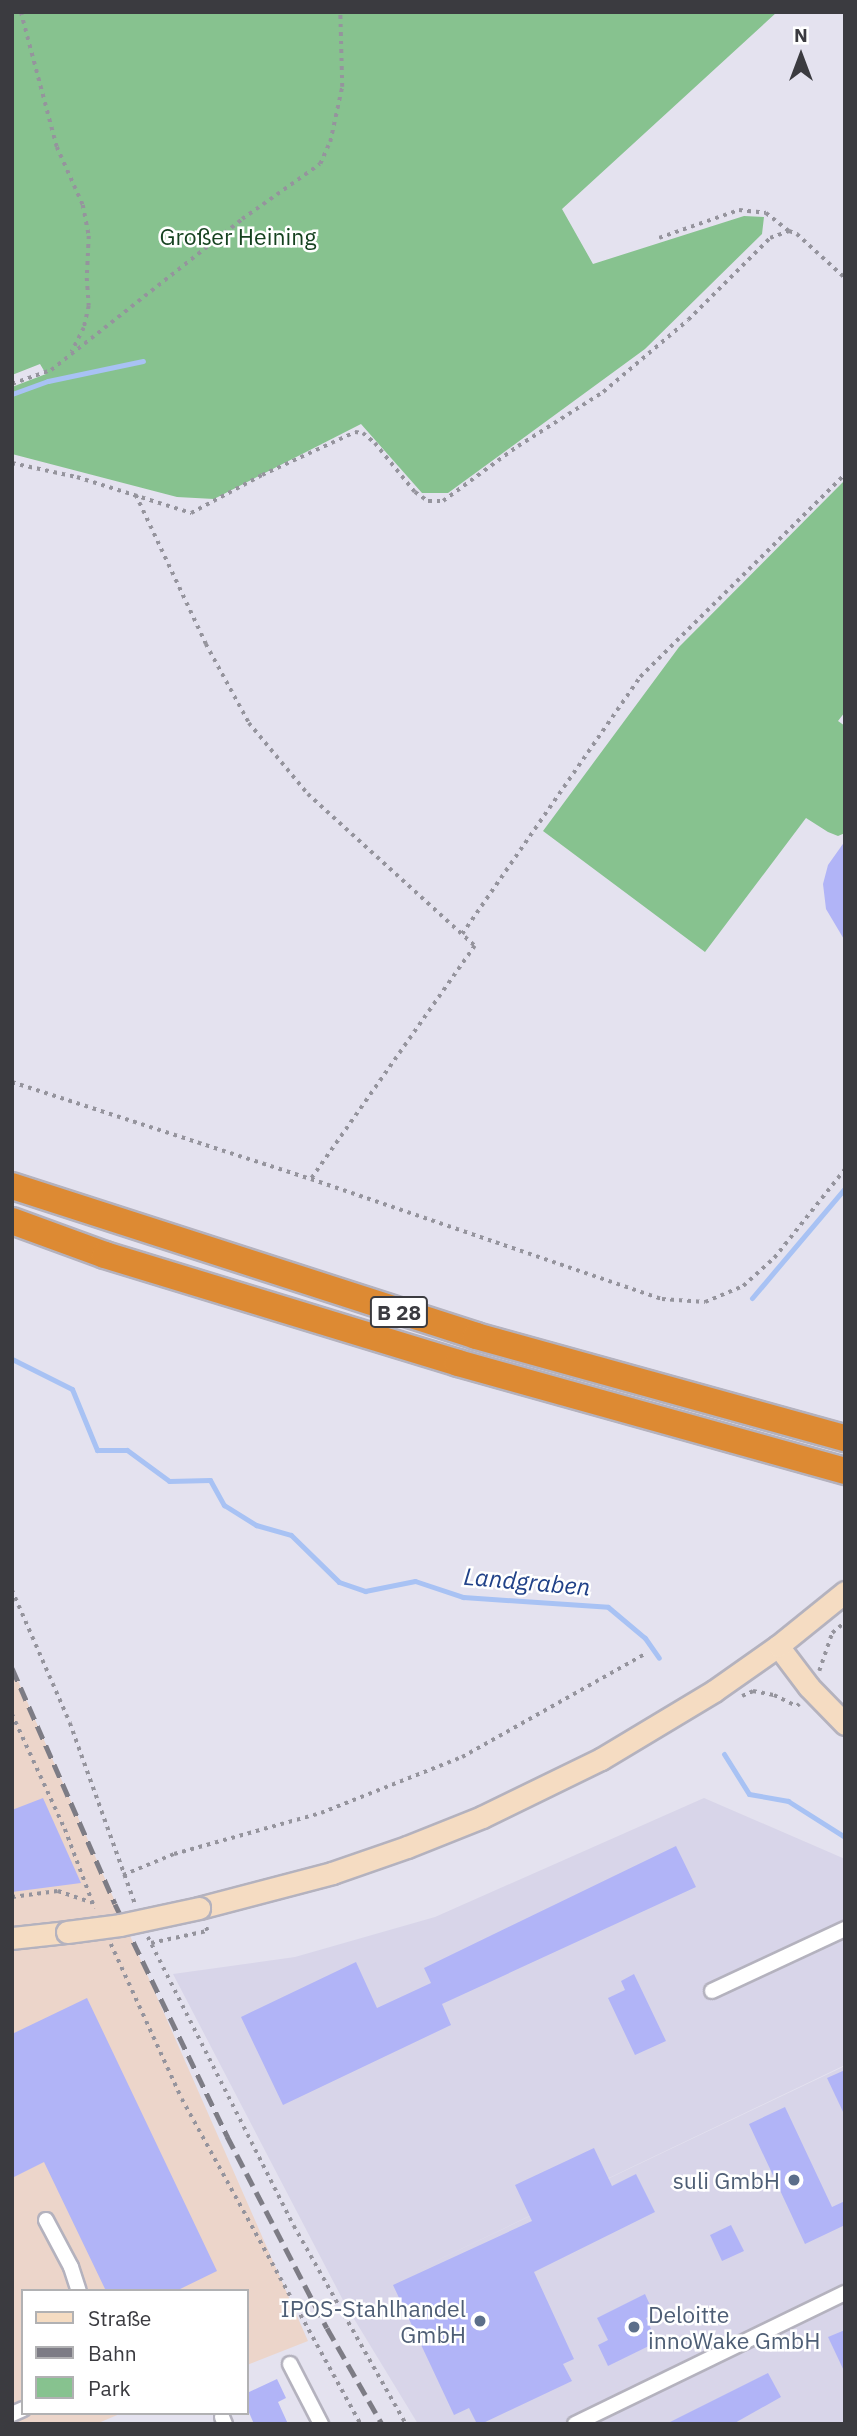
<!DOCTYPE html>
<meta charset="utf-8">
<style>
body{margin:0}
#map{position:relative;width:857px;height:2436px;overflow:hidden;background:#e4e2ef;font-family:"IBM Plex Sans",sans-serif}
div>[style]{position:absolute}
.commercial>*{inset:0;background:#ecd5ca}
.built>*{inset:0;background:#d8d5e9}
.green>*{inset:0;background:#87c28f}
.stream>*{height:5px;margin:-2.5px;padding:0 2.5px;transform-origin:2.5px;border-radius:2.5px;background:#a8c2f4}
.building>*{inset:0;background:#b1b4f7}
.path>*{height:3.5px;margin-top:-1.75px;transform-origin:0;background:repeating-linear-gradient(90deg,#95949d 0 3.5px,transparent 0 8.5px)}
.roads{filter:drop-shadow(2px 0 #b4b2be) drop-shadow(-2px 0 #b4b2be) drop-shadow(0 2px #b4b2be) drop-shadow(0 -2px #b4b2be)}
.street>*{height:14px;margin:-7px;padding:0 7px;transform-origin:7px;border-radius:7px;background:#fff}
.secondary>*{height:21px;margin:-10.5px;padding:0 10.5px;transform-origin:10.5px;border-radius:10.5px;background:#f5dcc2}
.highway>*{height:26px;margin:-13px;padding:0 13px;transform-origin:13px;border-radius:13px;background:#dd8a33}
.rail>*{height:5px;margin-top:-2.5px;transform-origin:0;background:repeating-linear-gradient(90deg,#7d7c85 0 14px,transparent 0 21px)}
.bridges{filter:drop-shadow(2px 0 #b4b2be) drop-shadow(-2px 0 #b4b2be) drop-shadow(0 2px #b4b2be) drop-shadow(0 -2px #b4b2be)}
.secondary-bridge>*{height:21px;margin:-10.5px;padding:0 10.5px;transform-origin:10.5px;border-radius:10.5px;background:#f5dcc2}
.dots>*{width:19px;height:19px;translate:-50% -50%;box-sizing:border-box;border:4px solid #fff;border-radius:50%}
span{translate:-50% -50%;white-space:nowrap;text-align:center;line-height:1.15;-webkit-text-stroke:5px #fff;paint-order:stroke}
.shield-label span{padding:2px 5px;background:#fff;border:2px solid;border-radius:5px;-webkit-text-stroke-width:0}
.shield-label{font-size:21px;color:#3b3b40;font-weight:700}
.park-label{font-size:23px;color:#164220}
.service-label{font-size:23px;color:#4e5e75}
.right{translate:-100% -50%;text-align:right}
.left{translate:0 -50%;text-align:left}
.water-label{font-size:24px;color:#204188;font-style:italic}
.frame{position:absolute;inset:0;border:14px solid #3b3b40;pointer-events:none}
.legend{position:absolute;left:21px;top:2289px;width:228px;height:126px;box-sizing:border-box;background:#fff;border:2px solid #b1b1b3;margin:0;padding:9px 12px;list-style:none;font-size:21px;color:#3b3b40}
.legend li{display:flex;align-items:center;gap:14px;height:35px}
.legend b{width:35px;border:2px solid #b1b1b3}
.north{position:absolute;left:766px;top:21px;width:70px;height:70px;-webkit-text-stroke:5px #fff;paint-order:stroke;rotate:0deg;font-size:19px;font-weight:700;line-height:28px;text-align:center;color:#3b3b40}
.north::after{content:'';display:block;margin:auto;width:24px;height:32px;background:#3b3b40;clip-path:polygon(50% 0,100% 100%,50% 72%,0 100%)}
</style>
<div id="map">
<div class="commercial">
<i style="clip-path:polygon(12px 1667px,308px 2341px,247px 2365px,247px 2291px,23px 2291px,23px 2413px,122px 2413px,96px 2424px,12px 2424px)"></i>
</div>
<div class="built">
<i style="clip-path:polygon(704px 1798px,845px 1859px,845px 2065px,398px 2279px,845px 2066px,845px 2424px,418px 2424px,345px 2304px,173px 1974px,295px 1957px,435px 1917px)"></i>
</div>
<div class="green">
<i style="clip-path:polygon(12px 12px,777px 12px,562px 209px,593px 264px,744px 216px,764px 217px,762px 234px,645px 349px,448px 493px,422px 493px,361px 424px,214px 499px,177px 497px,12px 454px,12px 387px,46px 374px,40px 364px,12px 375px)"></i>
<i style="clip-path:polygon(845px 480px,845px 712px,838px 721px,845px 726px,845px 833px,838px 836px,828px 832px,806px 818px,705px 952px,543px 831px,679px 647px)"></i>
</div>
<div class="stream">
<i style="left:12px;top:394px;width:38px;rotate:-20deg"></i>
<i style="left:48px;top:381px;width:97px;rotate:-11.9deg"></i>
<i style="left:752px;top:1298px;width:144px;rotate:-49.8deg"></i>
<i style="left:12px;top:1359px;width:67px;rotate:26.6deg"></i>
<i style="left:72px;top:1389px;width:66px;rotate:67.7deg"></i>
<i style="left:97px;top:1450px;width:30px"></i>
<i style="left:127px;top:1450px;width:52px;rotate:36.4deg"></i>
<i style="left:169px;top:1481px;width:41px;rotate:-1.4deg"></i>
<i style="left:210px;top:1480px;width:29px;rotate:61deg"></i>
<i style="left:224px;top:1505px;width:38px;rotate:32deg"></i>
<i style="left:256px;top:1525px;width:36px;rotate:16deg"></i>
<i style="left:291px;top:1535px;width:67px;rotate:44.4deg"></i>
<i style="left:339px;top:1582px;width:28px;rotate:19deg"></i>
<i style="left:365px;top:1591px;width:51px;rotate:-11.3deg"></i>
<i style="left:415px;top:1581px;width:51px;rotate:18.4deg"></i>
<i style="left:463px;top:1597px;width:145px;rotate:3.9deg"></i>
<i style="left:608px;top:1607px;width:48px;rotate:40deg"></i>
<i style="left:645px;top:1638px;width:24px;rotate:55deg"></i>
<i style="left:724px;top:1754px;width:47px;rotate:58deg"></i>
<i style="left:749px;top:1794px;width:40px;rotate:10deg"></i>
<i style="left:788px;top:1801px;width:67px;rotate:32.3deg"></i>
</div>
<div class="building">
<i style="clip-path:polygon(845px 841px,843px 886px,845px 941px,826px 909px,823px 884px,828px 865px)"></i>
<i style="clip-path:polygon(43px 1798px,81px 1883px,12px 1892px,12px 1810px)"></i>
<i style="clip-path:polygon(676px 1846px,696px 1887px,442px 2004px,451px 2025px,283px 2105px,241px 2017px,356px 1962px,377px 2008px,431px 1983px,424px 1968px)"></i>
<i style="clip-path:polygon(634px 1974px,666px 2041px,635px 2055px,608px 1998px,625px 1990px,621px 1981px)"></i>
<i style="clip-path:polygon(87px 1998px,217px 2271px,176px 2291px,106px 2291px,44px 2162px,12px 2178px,12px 2034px)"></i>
<i style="clip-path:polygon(845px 2070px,845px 2116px,827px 2078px)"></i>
<i style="clip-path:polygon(785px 2107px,832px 2207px,845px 2201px,845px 2225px,805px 2244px,749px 2124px)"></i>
<i style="clip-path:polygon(594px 2148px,612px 2186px,636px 2174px,655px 2212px,534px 2272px,574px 2359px,563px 2364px,572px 2381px,481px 2424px,477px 2424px,469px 2408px,454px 2415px,393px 2285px,532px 2221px,515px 2185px)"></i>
<i style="clip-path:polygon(731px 2225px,744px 2251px,722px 2261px,710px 2235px)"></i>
<i style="clip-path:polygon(645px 2294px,654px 2314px,646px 2318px,657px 2342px,608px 2366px,598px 2345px,608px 2340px,597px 2318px)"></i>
<i style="clip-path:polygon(845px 2330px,845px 2373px,828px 2337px)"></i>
<i style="clip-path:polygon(768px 2373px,781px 2397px,733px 2424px,666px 2424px)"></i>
<i style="clip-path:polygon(277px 2379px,286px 2398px,278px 2402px,288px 2424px,254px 2424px,247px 2408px,247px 2393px)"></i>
</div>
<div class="path">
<i style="left:21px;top:12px;width:140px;rotate:75.1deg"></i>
<i style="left:57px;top:147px;width:64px;rotate:65.9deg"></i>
<i style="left:83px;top:205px;width:32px;rotate:79deg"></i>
<i style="left:89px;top:236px;width:42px;rotate:92.7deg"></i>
<i style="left:87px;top:278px;width:28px;rotate:86deg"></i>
<i style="left:89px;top:306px;width:23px;rotate:103deg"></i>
<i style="left:84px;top:328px;width:27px;rotate:117deg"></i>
<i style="left:659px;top:238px;width:85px;rotate:-19.3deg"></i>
<i style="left:739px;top:210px;width:27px;rotate:6deg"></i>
<i style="left:766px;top:213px;width:29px;rotate:38deg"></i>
<i style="left:12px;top:384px;width:41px;rotate:-19.7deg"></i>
<i style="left:51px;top:370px;width:243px;rotate:-38.3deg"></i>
<i style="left:242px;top:219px;width:95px;rotate:-35.2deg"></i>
<i style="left:320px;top:164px;width:24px;rotate:-66deg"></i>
<i style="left:330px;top:142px;width:56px;rotate:-77.7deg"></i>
<i style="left:342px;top:87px;width:75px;rotate:-91.5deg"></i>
<i style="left:12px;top:463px;width:66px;rotate:12.2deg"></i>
<i style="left:77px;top:477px;width:120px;rotate:17.5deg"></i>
<i style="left:191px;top:513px;width:81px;rotate:-28.2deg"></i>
<i style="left:262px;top:475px;width:102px;rotate:-24.8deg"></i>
<i style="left:355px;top:432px;width:8px;rotate:7deg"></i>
<i style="left:363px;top:433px;width:16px;rotate:40deg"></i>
<i style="left:375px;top:443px;width:63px;rotate:50.8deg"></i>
<i style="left:415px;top:492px;width:16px;rotate:35deg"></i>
<i style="left:428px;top:501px;width:15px"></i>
<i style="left:443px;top:501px;width:93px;rotate:-36.3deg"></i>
<i style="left:518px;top:446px;width:101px;rotate:-32.4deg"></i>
<i style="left:603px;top:392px;width:111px;rotate:-40.3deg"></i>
<i style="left:688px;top:320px;width:116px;rotate:-45deg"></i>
<i style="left:770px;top:238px;width:20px;rotate:-20deg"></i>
<i style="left:789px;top:231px;width:9px;rotate:21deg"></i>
<i style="left:797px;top:234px;width:65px;rotate:42.5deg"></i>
<i style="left:136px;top:495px;width:165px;rotate:64.8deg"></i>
<i style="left:206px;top:644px;width:90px;rotate:61.4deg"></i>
<i style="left:249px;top:723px;width:92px;rotate:50.3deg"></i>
<i style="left:308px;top:794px;width:226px;rotate:42.3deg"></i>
<i style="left:475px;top:946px;width:285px;rotate:125.1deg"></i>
<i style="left:462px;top:934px;width:313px;rotate:-55.3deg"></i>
<i style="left:640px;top:677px;width:289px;rotate:-44.7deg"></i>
<i style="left:12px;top:1082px;width:314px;rotate:18deg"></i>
<i style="left:311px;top:1179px;width:371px;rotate:18.9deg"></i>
<i style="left:662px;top:1299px;width:43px;rotate:4deg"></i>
<i style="left:705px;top:1302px;width:41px;rotate:-22.8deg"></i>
<i style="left:743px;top:1286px;width:42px;rotate:-42.1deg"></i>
<i style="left:774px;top:1258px;width:114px;rotate:-51.4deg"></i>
<i style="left:12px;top:1590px;width:145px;rotate:66.4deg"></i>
<i style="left:70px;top:1723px;width:192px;rotate:70.2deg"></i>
<i style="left:819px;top:1671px;width:40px;rotate:-71.1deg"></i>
<i style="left:832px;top:1633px;width:17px;rotate:-40deg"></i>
<i style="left:742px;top:1696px;width:12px;rotate:-24deg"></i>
<i style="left:753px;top:1691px;width:21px;rotate:11deg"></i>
<i style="left:774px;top:1695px;width:25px;rotate:26deg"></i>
<i style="left:797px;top:1706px;width:3px;rotate:-45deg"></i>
<i style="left:12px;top:1714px;width:127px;rotate:65.3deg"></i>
<i style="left:65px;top:1829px;width:85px;rotate:69.4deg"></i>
<i style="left:123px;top:1875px;width:55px;rotate:-22.4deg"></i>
<i style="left:174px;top:1854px;width:153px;rotate:-15.6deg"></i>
<i style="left:321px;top:1813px;width:152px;rotate:-21.7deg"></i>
<i style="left:462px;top:1757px;width:210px;rotate:-29.4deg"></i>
<i style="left:12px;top:1897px;width:46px;rotate:-7.4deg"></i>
<i style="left:58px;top:1891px;width:36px;rotate:19deg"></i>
<i style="left:148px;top:1937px;width:324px;rotate:63.2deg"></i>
<i style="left:294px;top:2226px;width:227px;rotate:60.5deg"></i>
<i style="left:151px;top:1943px;width:57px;rotate:-12.1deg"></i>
<i style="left:207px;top:1931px;width:8px;rotate:-104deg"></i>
<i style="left:111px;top:1944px;width:170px;rotate:65.4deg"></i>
<i style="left:182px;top:2099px;width:371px;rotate:61.2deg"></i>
</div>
<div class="roads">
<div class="street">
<i style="left:712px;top:1991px;width:147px;rotate:-25deg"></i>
<i style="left:46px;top:2220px;width:53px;rotate:62deg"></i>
<i style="left:71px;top:2267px;width:25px;rotate:72deg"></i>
<i style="left:290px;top:2364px;width:68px;rotate:62.7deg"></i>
<i style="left:12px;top:2414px;width:12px;rotate:-24deg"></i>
<i style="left:222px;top:2417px;width:8px;rotate:67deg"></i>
<i style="left:575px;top:2424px;width:300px;rotate:-25.9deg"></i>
</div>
<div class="secondary">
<i style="left:778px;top:1646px;width:51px;rotate:52.9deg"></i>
<i style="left:809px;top:1687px;width:52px;rotate:45.8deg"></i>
<i style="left:199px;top:1908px;width:138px;rotate:-14.7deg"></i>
<i style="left:332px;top:1873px;width:79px;rotate:-19.1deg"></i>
<i style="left:407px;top:1847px;width:81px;rotate:-21.8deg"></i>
<i style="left:482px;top:1817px;width:132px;rotate:-26deg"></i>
<i style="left:601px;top:1759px;width:132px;rotate:-31deg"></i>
<i style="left:714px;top:1691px;width:78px;rotate:-35.1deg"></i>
<i style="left:778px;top:1646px;width:86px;rotate:-38.9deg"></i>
<i style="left:12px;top:1938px;width:55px;rotate:-6.2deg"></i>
</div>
<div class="highway">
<i style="left:12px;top:1186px;width:488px;rotate:17.9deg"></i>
<i style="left:476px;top:1336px;width:383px;rotate:15.5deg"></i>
<i style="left:12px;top:1221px;width:99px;rotate:20.1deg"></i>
<i style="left:105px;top:1255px;width:369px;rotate:17deg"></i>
<i style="left:458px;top:1363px;width:402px;rotate:15.6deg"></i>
</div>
</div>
<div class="rail">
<i style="left:12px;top:1668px;width:257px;rotate:66.4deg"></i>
<i style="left:115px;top:1904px;width:258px;rotate:64.2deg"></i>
<i style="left:227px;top:2136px;width:216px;rotate:62.5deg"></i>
<i style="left:327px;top:2328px;width:111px;rotate:60.2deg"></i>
</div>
<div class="bridges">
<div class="secondary-bridge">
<i style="left:67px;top:1932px;width:53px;rotate:-7.5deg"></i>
<i style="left:120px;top:1925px;width:81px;rotate:-12.1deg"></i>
</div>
</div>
<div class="dots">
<i style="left:794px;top:2180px;background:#5c6f8a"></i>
<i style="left:480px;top:2321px;background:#5c6f8a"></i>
<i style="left:634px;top:2327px;background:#5c6f8a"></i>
</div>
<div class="shield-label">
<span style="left:399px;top:1312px">B 28</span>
</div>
<div class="park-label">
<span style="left:238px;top:236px">Großer Heining</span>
</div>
<div class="service-label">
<span class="right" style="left:780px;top:2180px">suli GmbH</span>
<span class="right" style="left:466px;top:2321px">IPOS-Stahlhandel<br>GmbH</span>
<span class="left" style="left:648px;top:2327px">Deloitte<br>innoWake GmbH</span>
</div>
<div class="water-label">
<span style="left:527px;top:1582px;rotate:5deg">Landgraben</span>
</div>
<div class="frame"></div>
<ul class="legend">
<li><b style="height:9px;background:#f5dcc2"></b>Straße</li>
<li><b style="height:9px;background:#7d7c85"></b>Bahn</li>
<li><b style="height:19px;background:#87c28f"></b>Park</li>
</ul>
<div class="north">N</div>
</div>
